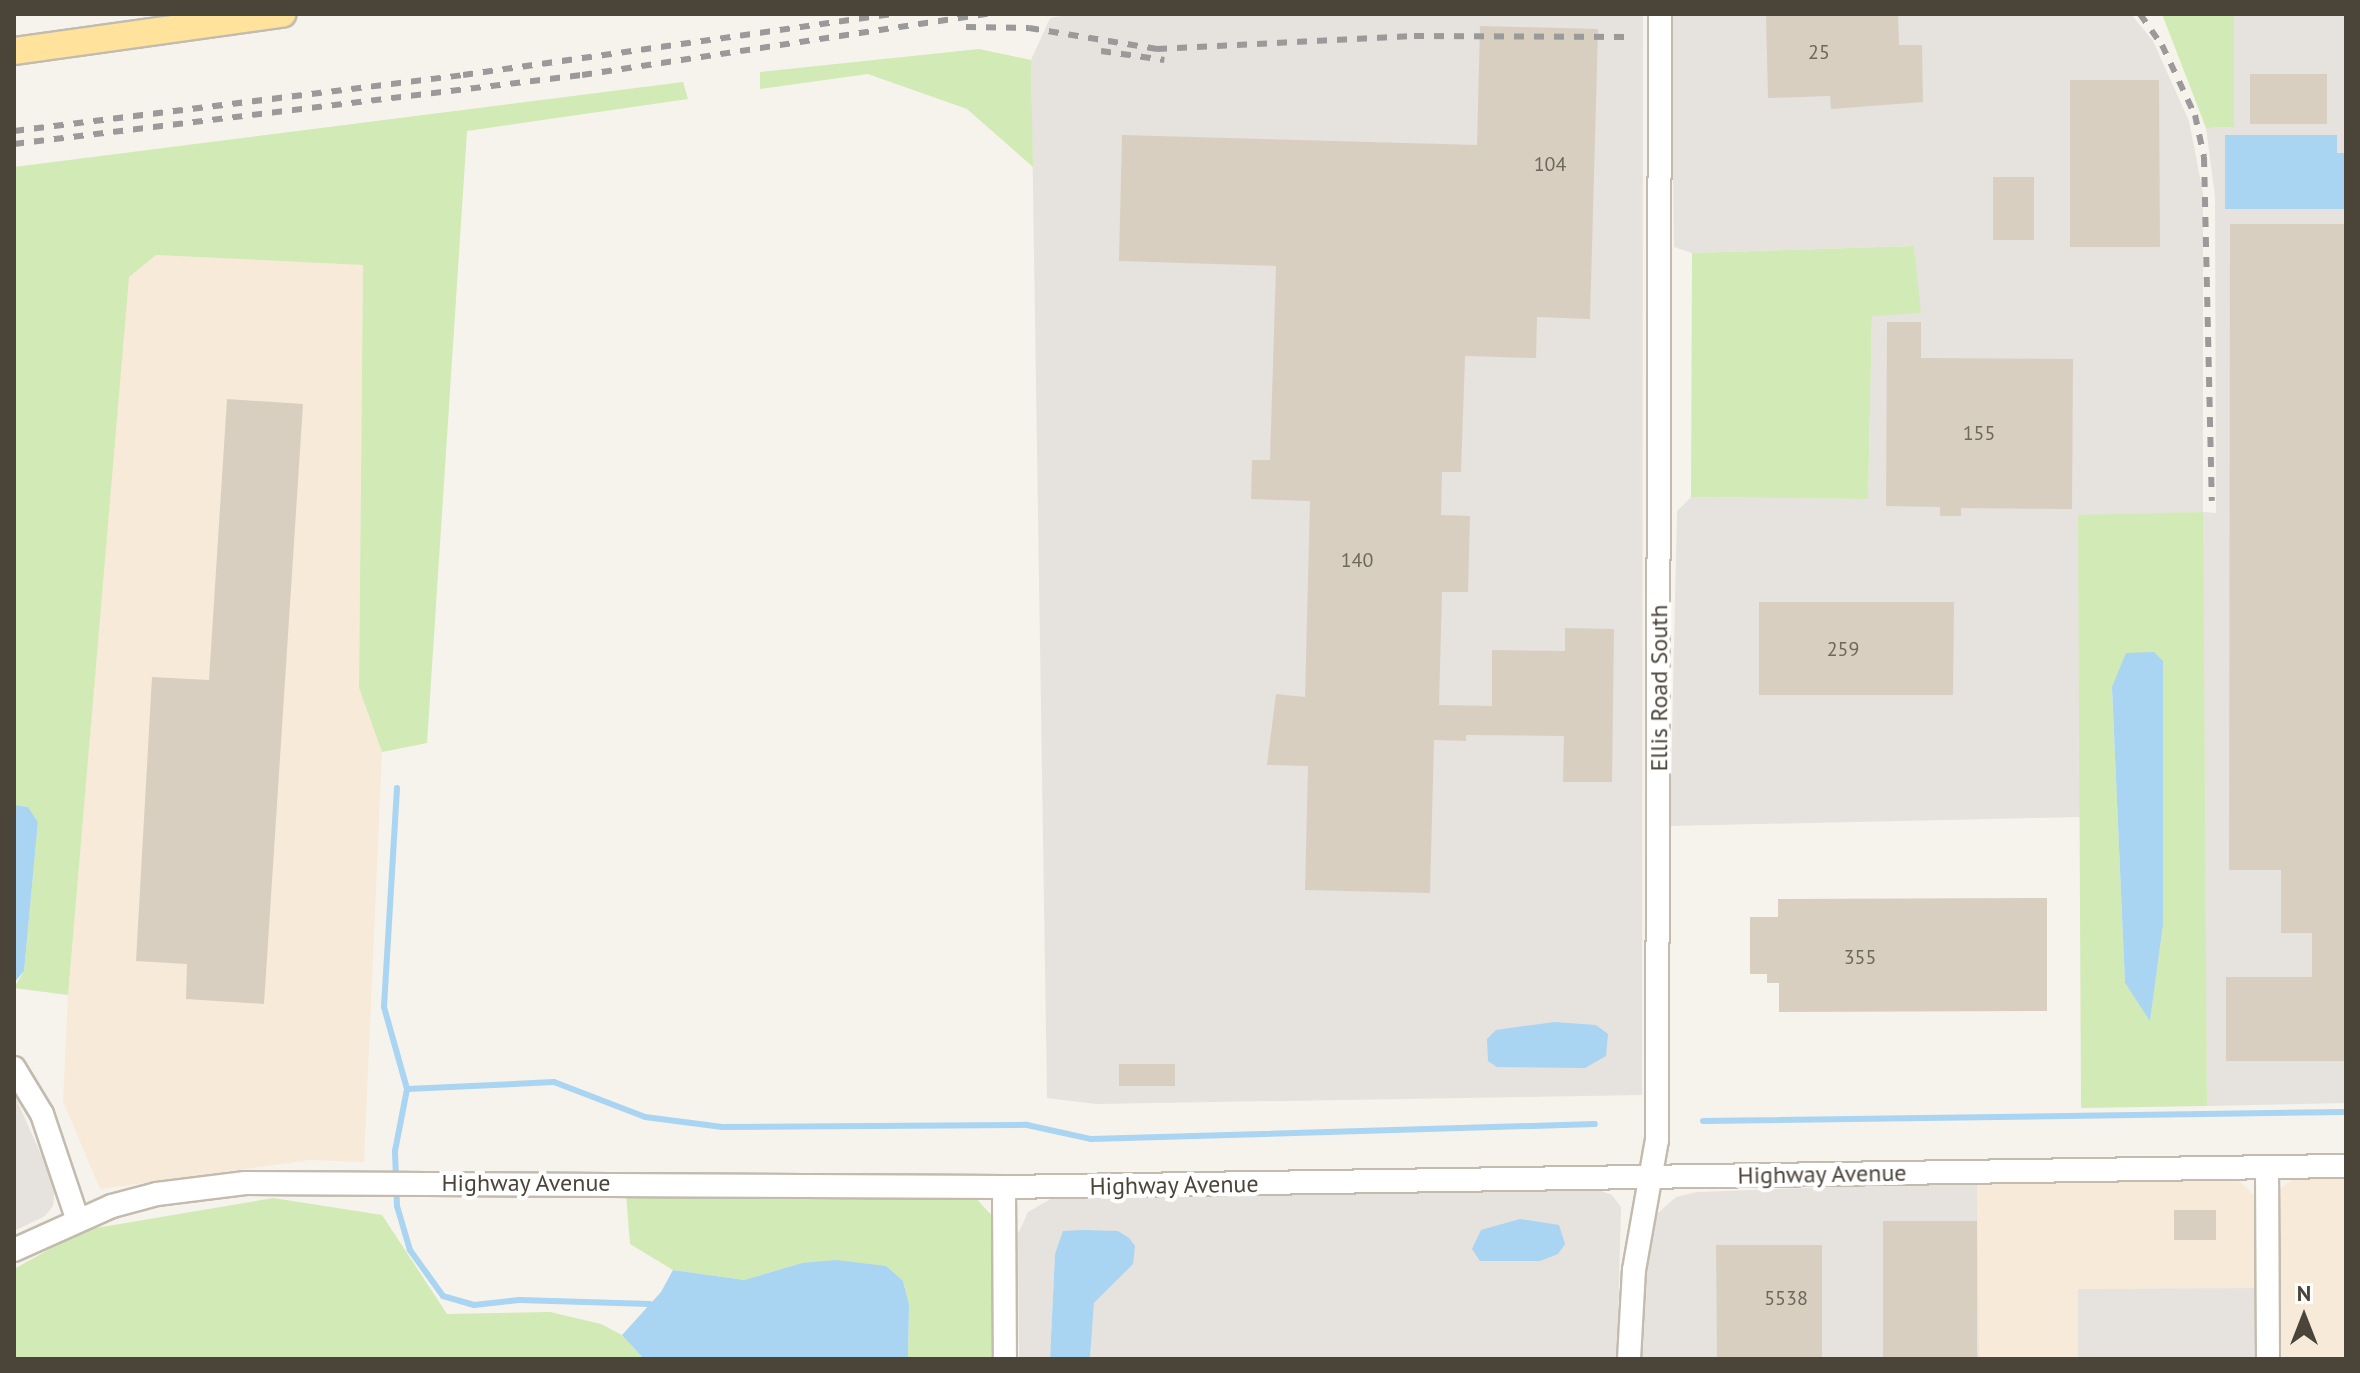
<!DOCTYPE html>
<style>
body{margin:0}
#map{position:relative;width:2360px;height:1373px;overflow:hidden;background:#f6f3ec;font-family:"PT Sans",sans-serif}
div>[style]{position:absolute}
.commercial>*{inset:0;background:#f7ead8}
.industrial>*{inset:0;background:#e6e2dd}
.green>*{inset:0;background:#d2eab5}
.water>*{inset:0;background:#a9d4f2}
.stream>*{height:6px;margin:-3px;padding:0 3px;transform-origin:3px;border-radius:3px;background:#a9d4f2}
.building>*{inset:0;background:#d8cfc1}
.roads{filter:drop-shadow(2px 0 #c2bbae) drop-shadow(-2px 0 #c2bbae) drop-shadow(0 2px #c2bbae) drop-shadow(0 -2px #c2bbae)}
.minor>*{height:22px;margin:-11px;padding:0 11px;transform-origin:11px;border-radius:11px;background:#fff}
.major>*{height:26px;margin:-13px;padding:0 13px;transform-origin:13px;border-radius:13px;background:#ffe39c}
.rail>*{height:6px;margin-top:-3px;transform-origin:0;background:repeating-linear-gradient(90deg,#9a9a9a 0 10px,transparent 0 20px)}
span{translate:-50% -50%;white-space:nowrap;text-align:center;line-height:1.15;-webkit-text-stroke:8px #fff;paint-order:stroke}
.number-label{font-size:20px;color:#6e675b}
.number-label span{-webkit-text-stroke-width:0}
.street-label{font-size:24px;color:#4b4439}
.frame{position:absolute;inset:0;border:16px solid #4b4439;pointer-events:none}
.north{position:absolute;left:2264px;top:1277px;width:80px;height:80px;-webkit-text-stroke:6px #fff;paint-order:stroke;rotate:0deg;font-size:22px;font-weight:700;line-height:32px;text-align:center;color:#4b4439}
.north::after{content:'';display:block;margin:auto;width:28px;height:36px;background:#4b4439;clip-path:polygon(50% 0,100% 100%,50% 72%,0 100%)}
</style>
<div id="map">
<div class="commercial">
<i style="clip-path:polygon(156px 255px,363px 265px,359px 688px,382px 752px,364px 1162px,310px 1160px,100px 1189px,63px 1101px,68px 995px,128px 277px)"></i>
<i style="clip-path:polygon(2346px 1177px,2346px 1359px,2276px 1359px,2277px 1192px,2294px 1178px)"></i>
<i style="clip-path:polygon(2237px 1179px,2254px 1195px,2257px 1288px,2078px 1289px,2078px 1359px,1979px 1359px,1977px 1182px)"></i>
</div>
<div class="industrial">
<i style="clip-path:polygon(1073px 14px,1643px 14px,1642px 1095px,1096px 1104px,1047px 1098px,1031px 60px,1050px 18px)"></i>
<i style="clip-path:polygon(1671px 14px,2131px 14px,2153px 41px,2189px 121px,2203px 193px,2203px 512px,2216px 513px,2215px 197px,2206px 128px,2234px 127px,2234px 14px,2346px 14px,2346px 1103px,2207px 1106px,2202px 512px,2078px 516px,2083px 817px,1670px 826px,1677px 511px,1691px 497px,1868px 499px,1872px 315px,1920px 313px,1914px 246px,1692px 253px,1674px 247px)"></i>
<i style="clip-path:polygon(14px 1094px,55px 1186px,53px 1206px,45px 1216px,14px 1231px)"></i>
<i style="clip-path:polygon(1977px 1182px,1979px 1359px,1639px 1359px,1650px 1233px,1657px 1214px,1676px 1197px,1697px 1192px)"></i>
<i style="clip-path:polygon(1593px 1188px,1612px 1195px,1621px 1207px,1617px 1359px,1090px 1359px,1094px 1303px,1117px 1280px,1084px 1230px,1064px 1238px,1055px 1254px,1050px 1359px,1019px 1359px,1018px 1234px,1028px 1212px,1054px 1197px)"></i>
<i style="clip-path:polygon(2257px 1288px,2257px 1359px,2078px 1359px,2078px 1289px)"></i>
</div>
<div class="green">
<i style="clip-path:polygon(2162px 14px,2234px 14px,2234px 127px,2206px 128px)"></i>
<i style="clip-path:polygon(979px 49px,1031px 60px,1033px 167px,967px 109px,868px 74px,760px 89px,760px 72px)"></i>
<i style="clip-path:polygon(683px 82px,688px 99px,467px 131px,427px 743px,382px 752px,359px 688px,363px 265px,156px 255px,129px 277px,68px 995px,14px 988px,24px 971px,38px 822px,28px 807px,14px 805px,14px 167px)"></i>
<i style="clip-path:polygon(1914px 246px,1921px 313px,1872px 316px,1868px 499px,1691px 497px,1692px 253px)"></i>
<i style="clip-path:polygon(evenodd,2203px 512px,2207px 1106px,2081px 1108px,2078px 515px,2203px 512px,2112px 687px,2163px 925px,2150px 1020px,2125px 983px,2112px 687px)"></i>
<i style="clip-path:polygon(626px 1194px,973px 1195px,994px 1218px,996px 1359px,908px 1359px,909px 1304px,903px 1281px,802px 1263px,744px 1280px,673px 1270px,630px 1244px)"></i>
<i style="clip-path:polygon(273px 1198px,382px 1215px,447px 1314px,550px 1312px,601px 1324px,622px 1335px,644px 1359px,14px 1359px,14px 1269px,84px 1230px)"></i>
</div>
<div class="water">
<i style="clip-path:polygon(2225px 135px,2337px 135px,2337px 153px,2346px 153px,2346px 209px,2225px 209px)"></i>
<i style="clip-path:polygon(2154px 652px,2163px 661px,2163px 925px,2150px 1021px,2125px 983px,2112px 687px,2126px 653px)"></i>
<i style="clip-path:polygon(14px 805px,28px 807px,38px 822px,24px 971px,14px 983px)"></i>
<i style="clip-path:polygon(1554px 1022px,1596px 1025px,1608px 1034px,1606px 1056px,1585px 1068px,1497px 1067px,1488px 1061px,1487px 1039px,1496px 1030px)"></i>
<i style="clip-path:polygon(1520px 1219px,1559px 1225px,1565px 1244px,1558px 1254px,1540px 1261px,1480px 1261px,1472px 1249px,1481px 1230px)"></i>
<i style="clip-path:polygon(1084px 1230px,1118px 1231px,1129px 1238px,1135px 1246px,1133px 1264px,1094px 1303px,1090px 1359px,1050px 1359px,1055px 1254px,1063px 1231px)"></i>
<i style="clip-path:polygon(836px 1260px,886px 1266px,903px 1281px,909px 1304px,908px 1359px,644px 1359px,622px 1335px,661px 1292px,673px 1270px,744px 1280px,802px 1263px)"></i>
</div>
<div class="stream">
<i style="left:397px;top:788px;width:219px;rotate:93.4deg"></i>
<i style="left:384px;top:1007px;width:85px;rotate:74.3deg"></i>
<i style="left:1703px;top:1121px;width:643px;rotate:-0.8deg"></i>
<i style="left:650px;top:1304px;width:131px;rotate:-178.3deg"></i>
<i style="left:519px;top:1300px;width:45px;rotate:173.7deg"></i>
<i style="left:474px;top:1305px;width:32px;rotate:-164deg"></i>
<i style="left:443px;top:1296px;width:57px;rotate:-125.7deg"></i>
<i style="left:410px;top:1250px;width:46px;rotate:-106.5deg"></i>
<i style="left:397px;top:1206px;width:55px;rotate:-92.1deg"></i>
<i style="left:395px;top:1151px;width:63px;rotate:-79deg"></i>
<i style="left:407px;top:1089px;width:147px;rotate:-2.7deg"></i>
<i style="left:554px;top:1082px;width:97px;rotate:21deg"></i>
<i style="left:645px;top:1117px;width:78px;rotate:7.4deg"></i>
<i style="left:722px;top:1127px;width:305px;rotate:-0.4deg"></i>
<i style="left:1027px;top:1125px;width:66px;rotate:12.3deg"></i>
<i style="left:1091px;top:1139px;width:504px;rotate:-1.7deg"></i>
</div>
<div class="building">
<i style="clip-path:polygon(1766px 14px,1898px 14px,1899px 45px,1922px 45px,1923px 102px,1831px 109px,1830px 96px,1768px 98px)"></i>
<i style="clip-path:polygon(1480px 26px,1598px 29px,1590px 319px,1537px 317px,1536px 358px,1465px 356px,1461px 472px,1442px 472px,1441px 515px,1470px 516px,1468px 592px,1442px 592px,1439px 705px,1492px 706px,1492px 650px,1565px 651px,1565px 628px,1614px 629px,1612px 782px,1563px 782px,1564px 736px,1466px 735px,1466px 741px,1434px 740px,1430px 893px,1305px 890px,1308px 766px,1267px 765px,1276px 694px,1305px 697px,1310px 501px,1251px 499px,1252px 460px,1270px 460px,1276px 266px,1119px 261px,1122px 135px,1477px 145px)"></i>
<i style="clip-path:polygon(2250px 74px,2327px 74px,2327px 124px,2250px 124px)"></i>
<i style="clip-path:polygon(2070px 80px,2159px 80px,2160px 247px,2070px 247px)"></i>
<i style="clip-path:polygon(1993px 177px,2034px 177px,2034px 240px,1993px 240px)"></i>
<i style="clip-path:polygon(2230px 224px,2346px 224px,2346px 1061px,2226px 1061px,2226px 977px,2312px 977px,2312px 933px,2281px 933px,2281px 870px,2229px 870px)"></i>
<i style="clip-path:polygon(1887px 322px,1921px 322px,1921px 358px,2073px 359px,2072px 509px,1961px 508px,1961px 516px,1940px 516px,1940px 507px,1886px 506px)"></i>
<i style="clip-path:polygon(227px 399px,303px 404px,264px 1004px,186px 999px,187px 964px,136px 961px,152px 677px,209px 680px)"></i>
<i style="clip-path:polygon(1759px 602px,1954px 602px,1953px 695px,1759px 695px)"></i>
<i style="clip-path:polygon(2047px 898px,2047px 1011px,1779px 1012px,1779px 983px,1767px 983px,1767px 974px,1750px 974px,1750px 917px,1778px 917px,1778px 899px)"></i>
<i style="clip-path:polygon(1119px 1064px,1175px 1064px,1175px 1086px,1119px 1086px)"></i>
<i style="clip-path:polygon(2174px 1210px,2216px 1210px,2216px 1240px,2174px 1240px)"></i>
<i style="clip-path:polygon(1883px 1221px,1977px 1221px,1977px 1359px,1883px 1359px)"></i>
<i style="clip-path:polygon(1716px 1245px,1822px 1245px,1822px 1359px,1717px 1359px)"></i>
</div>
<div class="roads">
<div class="minor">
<i style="left:14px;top:1068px;width:54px;rotate:58.7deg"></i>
<i style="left:42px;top:1114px;width:110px;rotate:71.4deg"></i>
<i style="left:2267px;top:1167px;width:192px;rotate:89.7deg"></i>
<i style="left:1004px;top:1187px;width:172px;rotate:89.7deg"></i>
<i style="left:14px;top:1250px;width:107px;rotate:-24.2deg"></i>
<i style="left:112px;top:1206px;width:47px;rotate:-14.9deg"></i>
<i style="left:157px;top:1194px;width:89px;rotate:-7.1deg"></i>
<i style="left:245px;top:1183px;width:759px;rotate:0.3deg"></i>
<i style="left:1004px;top:1187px;width:1342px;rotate:-0.9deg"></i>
<i style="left:1629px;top:1359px;width:89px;rotate:-86.8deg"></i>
<i style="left:1634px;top:1270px;width:132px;rotate:-80deg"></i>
<i style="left:1657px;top:1140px;width:1126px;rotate:-89.85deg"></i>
</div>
<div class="major">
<i style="left:14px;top:51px;width:271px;rotate:-7.9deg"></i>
</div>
</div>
<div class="rail">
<i style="left:2140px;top:14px;width:38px;rotate:55deg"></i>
<i style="left:2162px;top:45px;width:77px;rotate:64.8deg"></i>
<i style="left:2195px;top:115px;width:43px;rotate:77.9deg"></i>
<i style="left:2204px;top:157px;width:344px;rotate:88.7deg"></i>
<i style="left:966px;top:27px;width:63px;rotate:0.9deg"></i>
<i style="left:1029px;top:28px;width:130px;rotate:9.3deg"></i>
<i style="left:1157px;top:49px;width:257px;rotate:-2.9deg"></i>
<i style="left:1414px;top:36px;width:214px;rotate:0.3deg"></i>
<i style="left:1101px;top:51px;width:64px;rotate:8.1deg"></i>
<i style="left:14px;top:131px;width:452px;rotate:-7.1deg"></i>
<i style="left:463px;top:75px;width:435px;rotate:-8.1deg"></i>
<i style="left:14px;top:144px;width:572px;rotate:-6.93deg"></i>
<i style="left:582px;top:75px;width:410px;rotate:-8.6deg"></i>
</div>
<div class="number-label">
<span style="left:1819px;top:52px">25</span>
<span style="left:1550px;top:164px">104</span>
<span style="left:1979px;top:433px">155</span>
<span style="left:1357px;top:560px">140</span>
<span style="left:1843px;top:649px">259</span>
<span style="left:1860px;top:957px">355</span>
<span style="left:1786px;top:1298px">5538</span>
</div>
<div class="street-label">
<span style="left:1659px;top:688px;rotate:-90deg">Ellis Road South</span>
<span style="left:1822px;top:1174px;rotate:-1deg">Highway Avenue</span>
<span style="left:526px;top:1183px">Highway Avenue</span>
<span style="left:1174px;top:1185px;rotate:-1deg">Highway Avenue</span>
</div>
<div class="frame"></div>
<div class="north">N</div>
</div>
